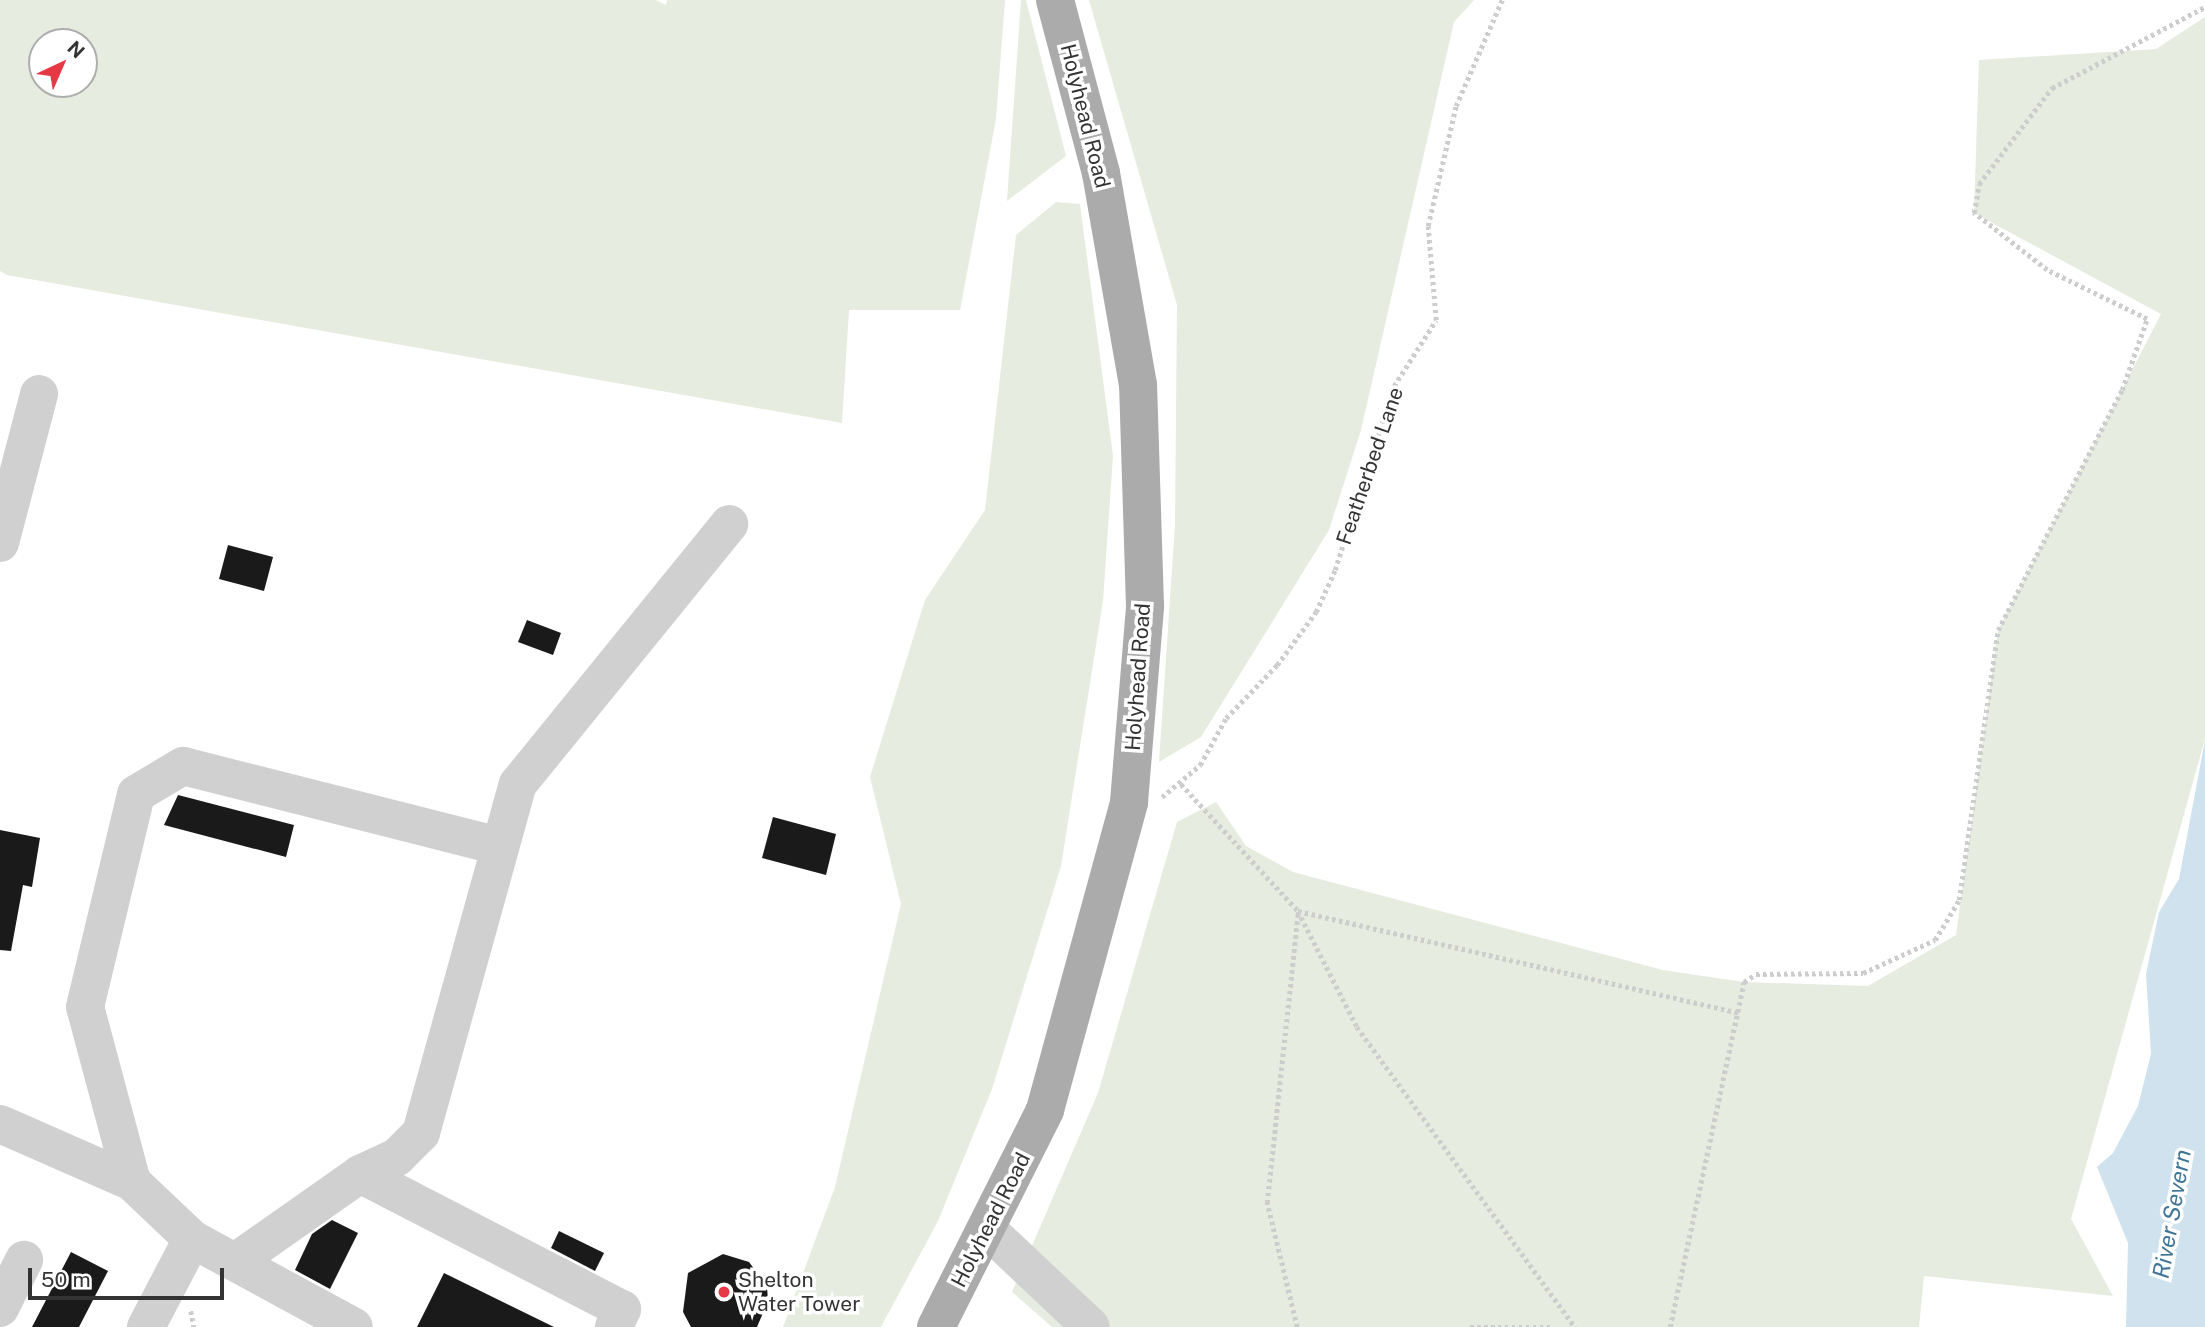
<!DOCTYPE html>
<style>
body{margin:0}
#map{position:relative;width:2205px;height:1327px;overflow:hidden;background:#fff;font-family:"Public Sans",sans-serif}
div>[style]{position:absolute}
.green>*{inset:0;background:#e6ecdf}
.water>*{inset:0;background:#cfe2ee}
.building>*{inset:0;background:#1a1a1a}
.path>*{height:4.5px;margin-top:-2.25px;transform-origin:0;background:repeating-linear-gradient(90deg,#cdcdcd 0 3.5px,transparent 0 7px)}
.minor>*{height:38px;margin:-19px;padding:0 19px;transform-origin:19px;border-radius:19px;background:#d0d0d0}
.major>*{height:38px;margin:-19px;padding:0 19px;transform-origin:19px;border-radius:19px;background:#ababab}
.dots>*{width:19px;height:19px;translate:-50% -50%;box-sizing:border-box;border:4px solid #fff;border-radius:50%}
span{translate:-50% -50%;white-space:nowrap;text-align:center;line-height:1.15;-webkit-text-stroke:7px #fff;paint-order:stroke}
.street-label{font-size:21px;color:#333}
.poi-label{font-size:21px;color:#333}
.left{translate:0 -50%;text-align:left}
.water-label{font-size:23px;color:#3f7597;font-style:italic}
.north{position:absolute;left:28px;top:28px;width:70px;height:70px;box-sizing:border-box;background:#fff;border:2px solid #adadad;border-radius:50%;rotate:44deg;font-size:19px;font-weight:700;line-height:28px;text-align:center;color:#333}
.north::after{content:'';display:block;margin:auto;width:24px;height:32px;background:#e63946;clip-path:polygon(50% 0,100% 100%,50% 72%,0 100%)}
.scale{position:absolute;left:28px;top:1268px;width:196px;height:32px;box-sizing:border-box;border:4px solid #333;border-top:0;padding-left:9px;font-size:21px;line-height:24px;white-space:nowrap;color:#333;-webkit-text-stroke:5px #fff;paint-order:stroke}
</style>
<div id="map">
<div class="green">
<i style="clip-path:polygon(evenodd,0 0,655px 0,666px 5px,667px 0,1005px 0,996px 119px,960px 310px,849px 310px,842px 423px,7px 275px,0 271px,0 0,42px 42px,84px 42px,84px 84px,42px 84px,42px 42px)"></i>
<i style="clip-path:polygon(1021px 0,1026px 0,1066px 156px,1007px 201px)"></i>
<i style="clip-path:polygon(1089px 0,1474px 0,1454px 22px,1361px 430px,1329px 530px,1201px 737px,1159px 762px,1175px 525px,1177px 305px)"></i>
<i style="clip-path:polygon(2205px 17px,2205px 739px,2071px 1219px,2113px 1296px,1924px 1276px,1919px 1327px,1052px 1327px,1012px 1292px,1098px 1093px,1177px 822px,1216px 802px,1246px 846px,1293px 872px,1663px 970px,1744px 982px,1868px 986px,1956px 935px,1998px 630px,2161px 314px,1974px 213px,1979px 60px,2156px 49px)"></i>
<i style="clip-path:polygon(1056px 202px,1080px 204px,1113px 456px,1103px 601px,1061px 866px,992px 1089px,938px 1221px,881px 1327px,783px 1327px,835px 1187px,901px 904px,870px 777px,925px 600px,985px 510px,1016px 235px)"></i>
</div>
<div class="water">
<i style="clip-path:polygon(2205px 740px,2205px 1327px,2126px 1327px,2128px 1243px,2097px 1167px,2113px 1153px,2138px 1106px,2151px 1054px,2146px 974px,2159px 912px,2179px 879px)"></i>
</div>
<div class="building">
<i style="clip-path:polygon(228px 545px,273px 557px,264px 591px,219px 579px)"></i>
<i style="clip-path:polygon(527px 620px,561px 633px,553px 655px,518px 642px)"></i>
<i style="clip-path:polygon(178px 795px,294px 825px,286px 857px,164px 825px)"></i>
<i style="clip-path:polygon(773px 817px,836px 834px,826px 875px,762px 858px)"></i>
<i style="clip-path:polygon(0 830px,40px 838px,32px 887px,23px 885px,11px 951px,0 950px)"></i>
<i style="clip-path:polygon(332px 1220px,358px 1233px,330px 1289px,295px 1270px,312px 1234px)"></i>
<i style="clip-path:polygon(559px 1231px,604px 1253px,595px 1271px,551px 1248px)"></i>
<i style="clip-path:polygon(71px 1252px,108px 1271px,79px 1327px,32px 1327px)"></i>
<i style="clip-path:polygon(723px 1254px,749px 1262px,767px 1286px,768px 1301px,757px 1327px,691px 1327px,683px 1312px,688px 1273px)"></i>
<i style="clip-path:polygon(444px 1273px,554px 1327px,417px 1327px)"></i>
</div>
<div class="path">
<i style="left:1181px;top:784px;width:173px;rotate:47.3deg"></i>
<i style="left:1298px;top:911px;width:454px;rotate:13deg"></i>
<i style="left:1162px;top:797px;width:50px;rotate:-40.1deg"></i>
<i style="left:1200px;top:765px;width:54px;rotate:-61deg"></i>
<i style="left:1226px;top:718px;width:74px;rotate:-46.1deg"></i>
<i style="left:1277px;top:665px;width:66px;rotate:-53.7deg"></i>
<i style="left:1316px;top:612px;width:46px;rotate:-65.7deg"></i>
<i style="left:1335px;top:570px;width:193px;rotate:-72.2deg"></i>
<i style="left:1394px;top:386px;width:78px;rotate:-57.5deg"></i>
<i style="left:1436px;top:320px;width:94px;rotate:-94.9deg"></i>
<i style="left:1428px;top:226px;width:123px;rotate:-76.9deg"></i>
<i style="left:1456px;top:106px;width:116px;rotate:-66.5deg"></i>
<i style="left:1298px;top:911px;width:130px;rotate:63deg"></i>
<i style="left:1357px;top:1027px;width:371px;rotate:54deg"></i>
<i style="left:191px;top:1311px;width:16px;rotate:79deg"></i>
<i style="left:1297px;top:1327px;width:128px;rotate:-103.6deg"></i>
<i style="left:1267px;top:1203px;width:293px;rotate:-83.9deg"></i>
<i style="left:1470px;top:1327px;width:80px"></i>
<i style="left:1670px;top:1327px;width:353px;rotate:-77.9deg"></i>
<i style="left:1744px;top:982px;width:14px;rotate:-34deg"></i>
<i style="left:1756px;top:974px;width:107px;rotate:-0.5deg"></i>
<i style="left:1863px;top:973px;width:79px;rotate:-24.6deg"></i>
<i style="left:1935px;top:940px;width:47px;rotate:-59deg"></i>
<i style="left:1959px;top:900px;width:273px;rotate:-81.8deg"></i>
<i style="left:1998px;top:630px;width:270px;rotate:-62.7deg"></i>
<i style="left:2122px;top:390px;width:75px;rotate:-70.6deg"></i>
<i style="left:2147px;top:319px;width:111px;rotate:-153.9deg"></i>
<i style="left:2047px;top:270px;width:93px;rotate:-142deg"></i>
<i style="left:1974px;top:213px;width:29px;rotate:-80deg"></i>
<i style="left:1979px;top:184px;width:121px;rotate:-52.8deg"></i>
<i style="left:2052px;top:88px;width:173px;rotate:-27.9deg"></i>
</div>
<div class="minor">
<i style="left:0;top:543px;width:154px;rotate:-75.3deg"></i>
<i style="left:0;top:1124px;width:144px;rotate:23.7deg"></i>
<i style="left:132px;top:1182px;width:83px;rotate:43.5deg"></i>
<i style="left:360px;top:1174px;width:41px;rotate:-24.7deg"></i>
<i style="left:397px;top:1157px;width:34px;rotate:-45deg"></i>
<i style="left:421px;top:1133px;width:362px;rotate:-74.5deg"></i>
<i style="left:518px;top:784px;width:335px;rotate:-50.9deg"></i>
<i style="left:132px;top:1182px;width:181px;rotate:-105deg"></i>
<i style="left:85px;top:1007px;width:219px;rotate:-76.5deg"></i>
<i style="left:136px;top:794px;width:55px;rotate:-30.8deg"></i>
<i style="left:183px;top:766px;width:327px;rotate:14.2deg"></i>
<i style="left:988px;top:1230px;width:141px;rotate:43.3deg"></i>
<i style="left:235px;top:1262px;width:153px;rotate:-35.1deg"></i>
<i style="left:360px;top:1174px;width:295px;rotate:27.3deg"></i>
<i style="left:622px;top:1309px;width:20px;rotate:114deg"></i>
<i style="left:0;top:1308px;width:54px;rotate:-63.4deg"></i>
<i style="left:146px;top:1327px;width:99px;rotate:-62.4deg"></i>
<i style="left:192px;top:1239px;width:184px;rotate:28.5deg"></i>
</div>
<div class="major">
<i style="left:936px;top:1327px;width:243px;rotate:-63.3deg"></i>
<i style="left:1045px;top:1110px;width:319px;rotate:-74.7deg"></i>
<i style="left:1129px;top:802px;width:197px;rotate:-85.3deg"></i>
<i style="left:1145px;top:606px;width:221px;rotate:-91.8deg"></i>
<i style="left:1138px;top:385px;width:215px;rotate:-99.9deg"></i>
<i style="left:1101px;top:173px;width:179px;rotate:-104.9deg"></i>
</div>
<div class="dots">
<i style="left:724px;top:1292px;background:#e63946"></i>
</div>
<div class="street-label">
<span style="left:1085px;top:116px;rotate:76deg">Holyhead Road</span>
<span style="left:1370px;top:466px;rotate:-71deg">Featherbed Lane</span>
<span style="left:1138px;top:677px;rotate:-86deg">Holyhead Road</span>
<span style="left:991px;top:1220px;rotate:-63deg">Holyhead Road</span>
</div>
<div class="poi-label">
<span class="left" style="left:738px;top:1292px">Shelton<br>Water Tower</span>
</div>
<div class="water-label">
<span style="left:2172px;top:1214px;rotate:-80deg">River Severn</span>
</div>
<div class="north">N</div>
<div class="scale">50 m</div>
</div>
